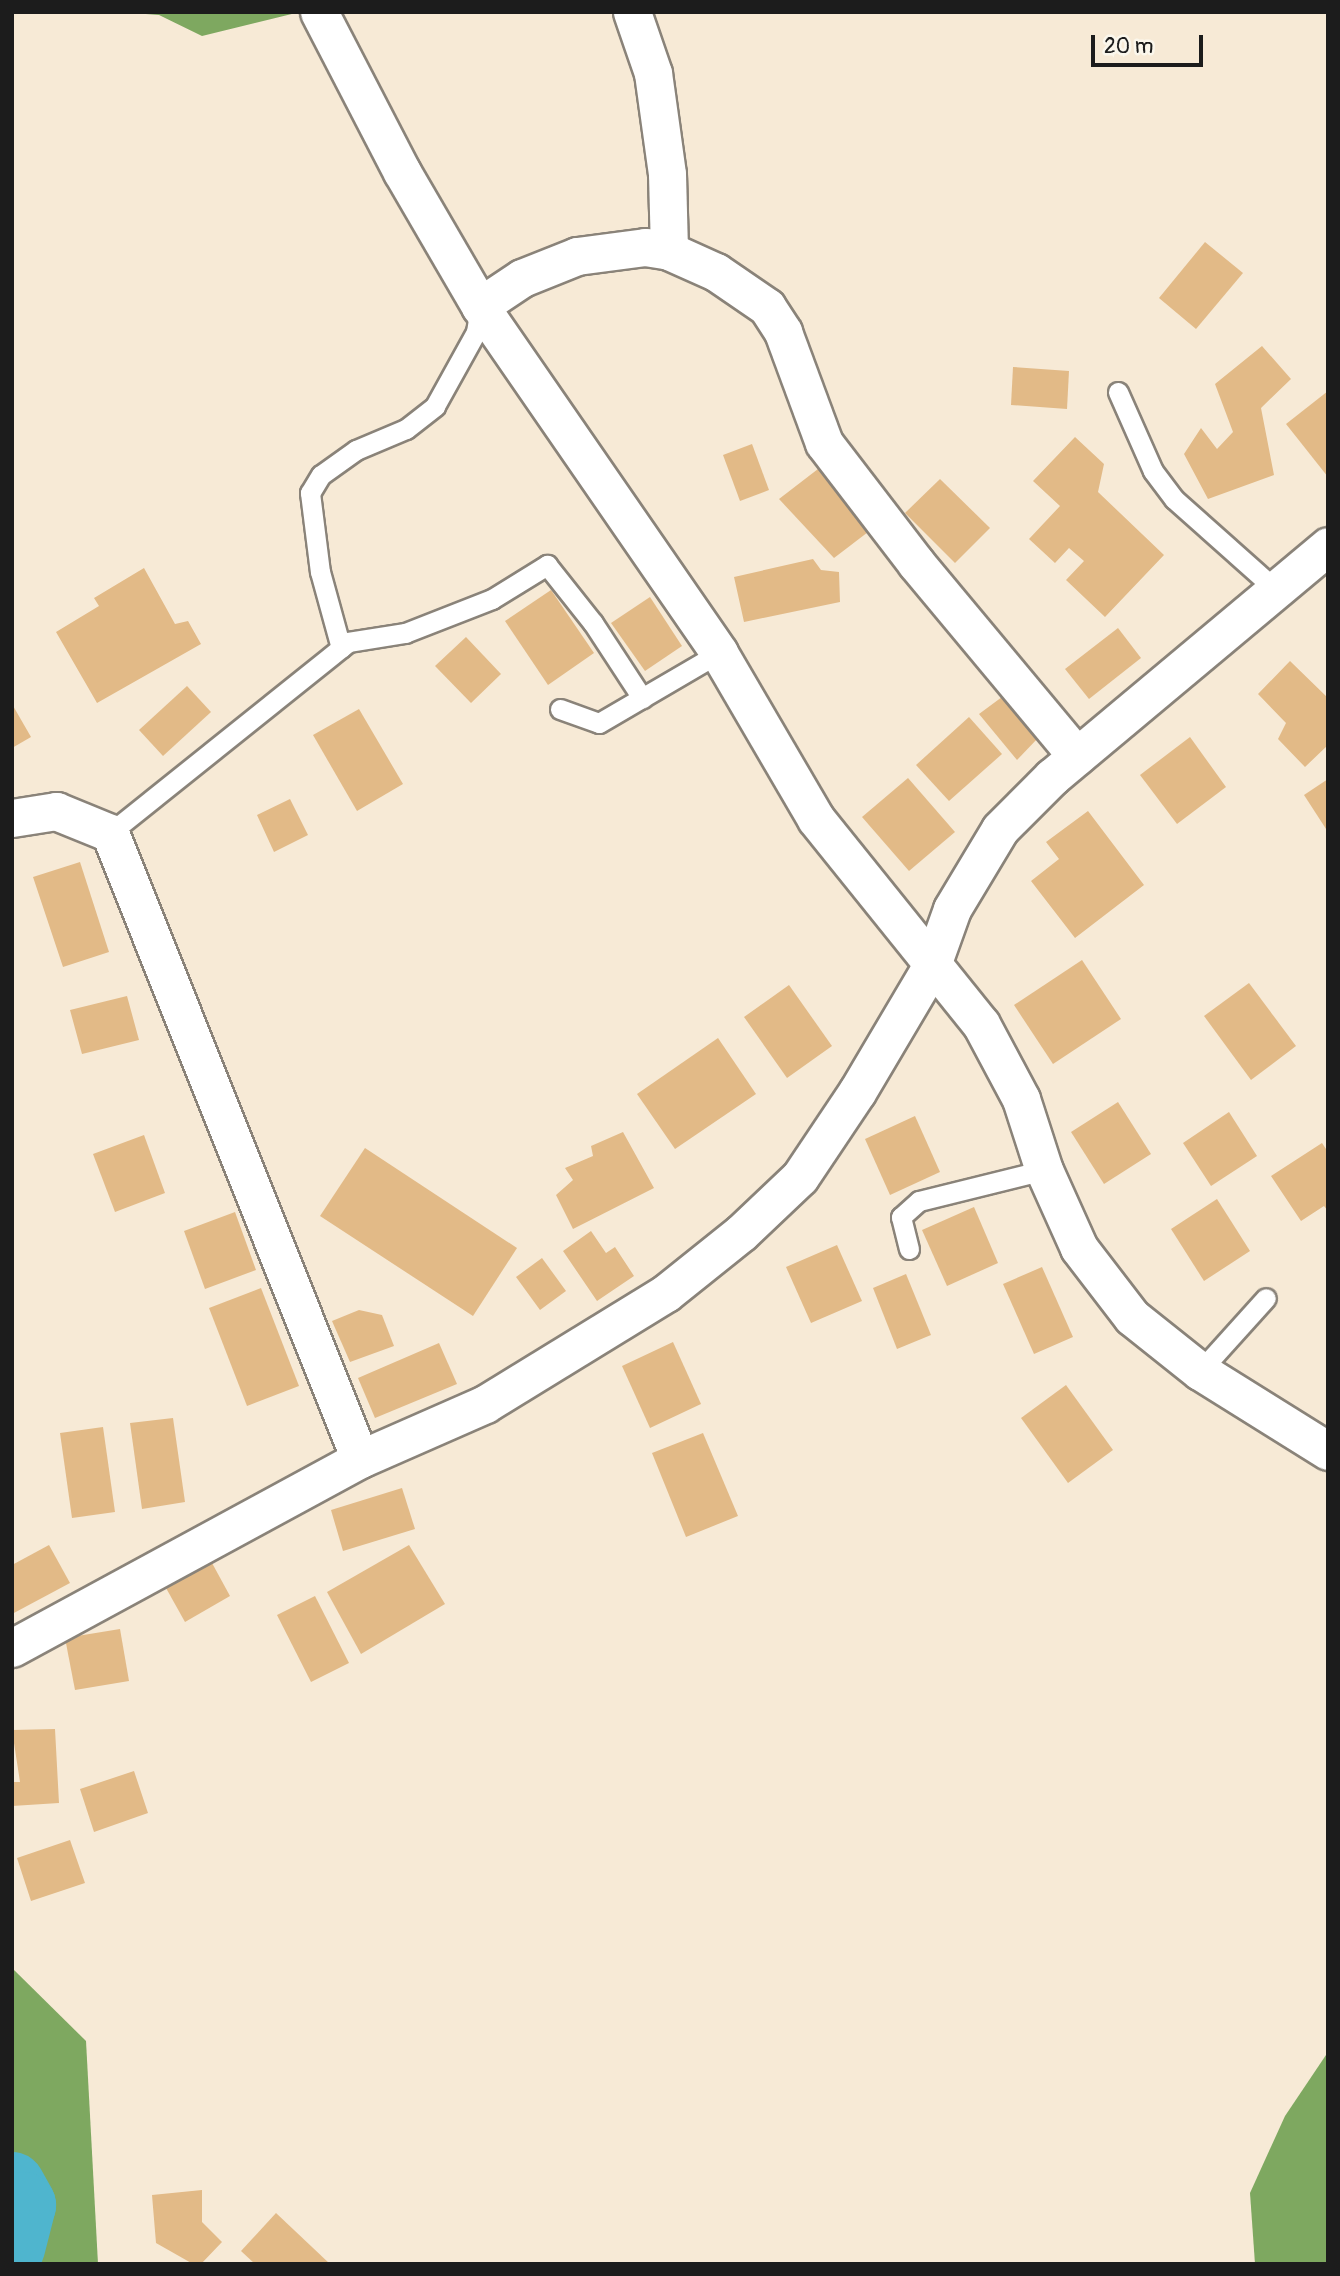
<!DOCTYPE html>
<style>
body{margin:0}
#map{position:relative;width:1340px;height:2276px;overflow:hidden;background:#f7ead6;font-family:Pangolin,sans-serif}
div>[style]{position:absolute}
.forest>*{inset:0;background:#7ea860}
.river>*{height:66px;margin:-33px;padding:0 33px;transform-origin:33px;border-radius:33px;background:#4fb5ce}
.building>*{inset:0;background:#e2ba87}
.roads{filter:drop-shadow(2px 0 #8a8379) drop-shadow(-2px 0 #8a8379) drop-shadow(0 2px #8a8379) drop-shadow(0 -2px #8a8379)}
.service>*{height:19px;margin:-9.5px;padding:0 9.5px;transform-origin:9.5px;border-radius:9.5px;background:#fff}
.minor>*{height:37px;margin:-18.5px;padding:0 18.5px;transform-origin:18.5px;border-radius:18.5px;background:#fff}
span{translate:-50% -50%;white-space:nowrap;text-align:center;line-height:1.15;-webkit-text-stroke:7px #fbf7ec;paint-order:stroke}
.frame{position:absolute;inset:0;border:14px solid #1c1c1c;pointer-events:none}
.scale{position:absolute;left:1091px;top:35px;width:112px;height:32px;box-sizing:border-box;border:4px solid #1c1c1c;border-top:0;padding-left:9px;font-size:21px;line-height:24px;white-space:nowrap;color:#1c1c1c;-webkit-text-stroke:5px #fbf7ec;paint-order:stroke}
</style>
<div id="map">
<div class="forest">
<i style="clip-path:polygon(119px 12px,300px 12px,202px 36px,159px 15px)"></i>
<i style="clip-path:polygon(12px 1968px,86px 2041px,98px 2264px,12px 2264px)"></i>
<i style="clip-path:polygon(1328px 2052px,1328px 2264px,1255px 2264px,1250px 2193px,1285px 2116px)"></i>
</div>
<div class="river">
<i style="left:12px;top:2185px;width:23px;rotate:61deg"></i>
<i style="left:23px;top:2205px;width:44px;rotate:104.3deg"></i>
</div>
<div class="building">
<i style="clip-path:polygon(1205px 242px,1243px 273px,1196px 329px,1159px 298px)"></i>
<i style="clip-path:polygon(1262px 346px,1291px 379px,1261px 408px,1274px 475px,1208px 499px,1184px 454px,1201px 428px,1217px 449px,1233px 432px,1215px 384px)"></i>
<i style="clip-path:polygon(1013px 367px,1069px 371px,1067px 409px,1011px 405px)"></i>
<i style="clip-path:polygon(1328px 391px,1328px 477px,1286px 424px)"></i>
<i style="clip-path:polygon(1075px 437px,1104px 464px,1098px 492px,1164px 555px,1105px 617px,1066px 580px,1084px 561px,1069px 548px,1055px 563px,1029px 539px,1060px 506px,1033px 481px)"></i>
<i style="clip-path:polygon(752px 444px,769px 490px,740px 501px,723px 455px)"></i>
<i style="clip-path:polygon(818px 469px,872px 529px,834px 558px,779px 499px)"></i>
<i style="clip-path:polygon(940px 479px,990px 528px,955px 563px,905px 513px)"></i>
<i style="clip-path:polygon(813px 559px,821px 570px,839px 572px,840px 602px,744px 622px,734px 577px)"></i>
<i style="clip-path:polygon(144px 568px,175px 624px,188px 621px,201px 644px,97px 703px,56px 632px,99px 606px,94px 598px)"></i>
<i style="clip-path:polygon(551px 590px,594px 653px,548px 685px,505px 621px)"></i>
<i style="clip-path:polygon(650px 597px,682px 646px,645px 671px,611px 623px)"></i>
<i style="clip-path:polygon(1118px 628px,1141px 658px,1089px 699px,1065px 669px)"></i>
<i style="clip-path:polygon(466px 637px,501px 674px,471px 703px,435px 666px)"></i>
<i style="clip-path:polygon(1290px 661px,1328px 698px,1328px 745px,1305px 767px,1278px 739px,1286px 723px,1258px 694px)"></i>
<i style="clip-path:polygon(187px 686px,211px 712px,163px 756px,139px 730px)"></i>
<i style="clip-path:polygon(1002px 697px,1039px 737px,1017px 760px,979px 714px)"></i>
<i style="clip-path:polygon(12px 704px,31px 737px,12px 748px)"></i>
<i style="clip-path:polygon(359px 709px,403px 784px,357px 811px,313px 735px)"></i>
<i style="clip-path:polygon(969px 717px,1002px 754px,949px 801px,916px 765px)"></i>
<i style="clip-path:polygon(1190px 737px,1226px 787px,1177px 824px,1140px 775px)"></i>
<i style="clip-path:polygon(908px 778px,955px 832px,909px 871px,862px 817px)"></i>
<i style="clip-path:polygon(1328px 779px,1328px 832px,1304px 795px)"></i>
<i style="clip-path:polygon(290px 799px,308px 835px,274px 852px,257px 815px)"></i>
<i style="clip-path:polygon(1088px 811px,1144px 885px,1075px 938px,1031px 881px,1059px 859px,1046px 842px)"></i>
<i style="clip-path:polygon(80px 862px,109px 952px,63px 967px,33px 877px)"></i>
<i style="clip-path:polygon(1082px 960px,1121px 1019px,1053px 1064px,1014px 1005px)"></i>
<i style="clip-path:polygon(1249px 983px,1296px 1046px,1251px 1080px,1204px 1016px)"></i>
<i style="clip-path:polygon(789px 985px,832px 1046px,787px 1078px,744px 1017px)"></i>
<i style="clip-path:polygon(127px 996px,139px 1040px,82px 1054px,70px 1010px)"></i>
<i style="clip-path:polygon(718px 1038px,756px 1094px,675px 1149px,637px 1094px)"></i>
<i style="clip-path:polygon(1118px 1102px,1151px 1154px,1104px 1184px,1071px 1132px)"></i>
<i style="clip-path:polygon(1229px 1112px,1257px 1156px,1211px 1186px,1183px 1143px)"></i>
<i style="clip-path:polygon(915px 1116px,940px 1172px,890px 1195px,865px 1139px)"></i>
<i style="clip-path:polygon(623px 1132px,654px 1188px,573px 1229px,556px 1195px,573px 1180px,565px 1168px,593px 1156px,591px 1146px)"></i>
<i style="clip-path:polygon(144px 1135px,165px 1193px,115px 1212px,93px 1154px)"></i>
<i style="clip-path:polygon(1322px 1143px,1328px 1152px,1328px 1211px,1324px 1206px,1301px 1221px,1271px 1176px)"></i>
<i style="clip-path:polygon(365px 1148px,517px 1248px,473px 1316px,320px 1216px)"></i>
<i style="clip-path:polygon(1217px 1199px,1250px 1251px,1204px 1281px,1171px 1229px)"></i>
<i style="clip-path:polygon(974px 1207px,998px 1263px,947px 1286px,922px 1230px)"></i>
<i style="clip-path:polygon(235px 1212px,256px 1270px,205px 1289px,184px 1231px)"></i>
<i style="clip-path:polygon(591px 1231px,606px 1253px,615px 1247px,634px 1276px,597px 1301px,563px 1251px)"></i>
<i style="clip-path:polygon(837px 1245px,862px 1301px,811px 1323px,786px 1267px)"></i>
<i style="clip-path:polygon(542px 1258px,566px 1291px,540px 1310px,516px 1277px)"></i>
<i style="clip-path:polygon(1042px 1267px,1073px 1337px,1034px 1354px,1003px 1284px)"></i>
<i style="clip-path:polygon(906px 1274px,931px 1335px,897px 1349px,873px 1288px)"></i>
<i style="clip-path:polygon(261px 1288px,299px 1386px,247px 1406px,209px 1308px)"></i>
<i style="clip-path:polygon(359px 1310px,382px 1315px,394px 1346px,350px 1362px,332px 1321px)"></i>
<i style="clip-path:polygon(673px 1342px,701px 1404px,650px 1428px,622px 1366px)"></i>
<i style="clip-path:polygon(439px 1343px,457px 1384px,375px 1418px,358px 1378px)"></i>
<i style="clip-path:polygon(1066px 1385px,1113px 1450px,1068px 1483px,1021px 1418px)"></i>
<i style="clip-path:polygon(173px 1418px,185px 1502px,142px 1509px,130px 1423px)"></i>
<i style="clip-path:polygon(103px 1427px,115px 1512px,72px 1518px,60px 1433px)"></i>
<i style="clip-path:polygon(703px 1433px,738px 1516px,686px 1537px,652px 1453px)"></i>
<i style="clip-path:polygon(402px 1488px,415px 1529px,343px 1551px,331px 1510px)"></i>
<i style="clip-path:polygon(49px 1545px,70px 1583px,12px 1614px,12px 1565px)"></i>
<i style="clip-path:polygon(409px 1545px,445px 1604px,361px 1654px,327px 1592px)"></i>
<i style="clip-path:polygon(212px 1563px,230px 1596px,185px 1622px,166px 1588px)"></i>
<i style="clip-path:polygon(315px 1596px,349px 1663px,311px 1682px,277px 1615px)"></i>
<i style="clip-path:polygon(120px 1629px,129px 1681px,75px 1690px,65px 1638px)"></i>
<i style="clip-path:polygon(55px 1729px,59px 1803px,12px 1806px,12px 1782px,20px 1782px,12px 1730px)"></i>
<i style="clip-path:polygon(134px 1771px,148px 1813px,94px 1832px,80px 1789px)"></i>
<i style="clip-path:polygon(70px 1840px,85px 1883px,31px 1901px,17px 1858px)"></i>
<i style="clip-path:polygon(202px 2190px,202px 2222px,222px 2242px,201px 2264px,193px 2264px,156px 2243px,152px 2195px)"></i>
<i style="clip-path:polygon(276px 2213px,330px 2264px,255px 2264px,241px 2251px)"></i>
</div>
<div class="roads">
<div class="service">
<i style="left:1118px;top:392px;width:86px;rotate:66.1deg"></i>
<i style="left:1153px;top:471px;width:35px;rotate:53deg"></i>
<i style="left:1174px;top:499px;width:137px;rotate:41.7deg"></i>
<i style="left:341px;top:648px;width:79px;rotate:-105.4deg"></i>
<i style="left:320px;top:572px;width:80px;rotate:-97.2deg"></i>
<i style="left:310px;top:493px;width:21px;rotate:-59deg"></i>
<i style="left:321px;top:475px;width:43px;rotate:-35.5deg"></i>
<i style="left:356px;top:450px;width:54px;rotate:-22.8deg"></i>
<i style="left:406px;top:429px;width:37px;rotate:-38deg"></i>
<i style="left:435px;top:406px;width:85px;rotate:-61deg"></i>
<i style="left:476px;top:332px;width:25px;rotate:-81deg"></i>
<i style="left:560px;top:709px;width:41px;rotate:19.7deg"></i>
<i style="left:599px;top:723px;width:139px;rotate:-30.3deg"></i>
<i style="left:110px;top:833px;width:305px;rotate:-38.7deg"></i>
<i style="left:348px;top:642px;width:58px;rotate:-9deg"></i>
<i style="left:405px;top:633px;width:93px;rotate:-21.3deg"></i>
<i style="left:492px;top:599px;width:65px;rotate:-31.7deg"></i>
<i style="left:547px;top:565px;width:74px;rotate:51.6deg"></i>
<i style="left:593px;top:623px;width:90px;rotate:56.8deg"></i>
<i style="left:909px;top:1249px;width:33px;rotate:-104deg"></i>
<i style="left:901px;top:1217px;width:24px;rotate:-42deg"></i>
<i style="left:919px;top:1201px;width:129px;rotate:-13.9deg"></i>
<i style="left:1200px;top:1371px;width:98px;rotate:-47.9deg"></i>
</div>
<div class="minor">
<i style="left:319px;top:12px;width:180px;rotate:62.6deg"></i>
<i style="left:402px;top:172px;width:155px;rotate:59.8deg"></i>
<i style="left:480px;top:306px;width:421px;rotate:55.4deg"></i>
<i style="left:719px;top:653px;width:192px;rotate:59.7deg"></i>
<i style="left:816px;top:819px;width:263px;rotate:51.2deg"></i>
<i style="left:981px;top:1024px;width:85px;rotate:61.9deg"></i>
<i style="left:1021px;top:1099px;width:75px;rotate:72.1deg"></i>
<i style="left:1044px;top:1170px;width:85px;rotate:65.8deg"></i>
<i style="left:1079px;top:1248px;width:87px;rotate:52.5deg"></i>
<i style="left:1132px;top:1317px;width:87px;rotate:38.5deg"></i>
<i style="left:1200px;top:1371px;width:151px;rotate:32deg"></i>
<i style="left:632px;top:12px;width:65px;rotate:71deg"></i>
<i style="left:653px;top:73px;width:102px;rotate:82.1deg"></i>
<i style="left:667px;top:174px;width:77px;rotate:88.5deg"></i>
<i style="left:480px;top:306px;width:50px;rotate:-33.7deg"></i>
<i style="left:522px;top:278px;width:59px;rotate:-21.8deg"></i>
<i style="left:577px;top:256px;width:69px;rotate:-7.5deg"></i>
<i style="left:645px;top:247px;width:24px;rotate:9deg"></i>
<i style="left:669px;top:251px;width:51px;rotate:24.1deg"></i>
<i style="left:716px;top:272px;width:62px;rotate:34.5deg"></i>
<i style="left:767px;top:307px;width:30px;rotate:57deg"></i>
<i style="left:783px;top:332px;width:118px;rotate:69.7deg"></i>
<i style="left:824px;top:443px;width:151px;rotate:52.5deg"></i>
<i style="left:916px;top:563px;width:251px;rotate:50.2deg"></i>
<i style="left:12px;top:818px;width:45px;rotate:-9deg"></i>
<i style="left:56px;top:811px;width:58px;rotate:22.2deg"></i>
<i style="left:110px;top:833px;width:674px;rotate:68.23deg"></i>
<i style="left:12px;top:1648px;width:396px;rotate:-28.5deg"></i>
<i style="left:360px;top:1459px;width:137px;rotate:-23.7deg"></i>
<i style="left:485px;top:1404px;width:212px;rotate:-31.5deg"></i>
<i style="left:666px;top:1293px;width:96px;rotate:-38.7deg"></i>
<i style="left:741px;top:1233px;width:81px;rotate:-43.5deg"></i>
<i style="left:800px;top:1177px;width:102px;rotate:-56.2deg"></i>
<i style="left:857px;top:1092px;width:147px;rotate:-59.4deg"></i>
<i style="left:932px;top:965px;width:59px;rotate:-70.3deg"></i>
<i style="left:952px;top:909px;width:93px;rotate:-59deg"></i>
<i style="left:1000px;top:829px;width:74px;rotate:-45deg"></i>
<i style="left:1052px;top:777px;width:360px;rotate:-39.9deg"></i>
</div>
</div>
<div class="frame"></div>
<div class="scale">20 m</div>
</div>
